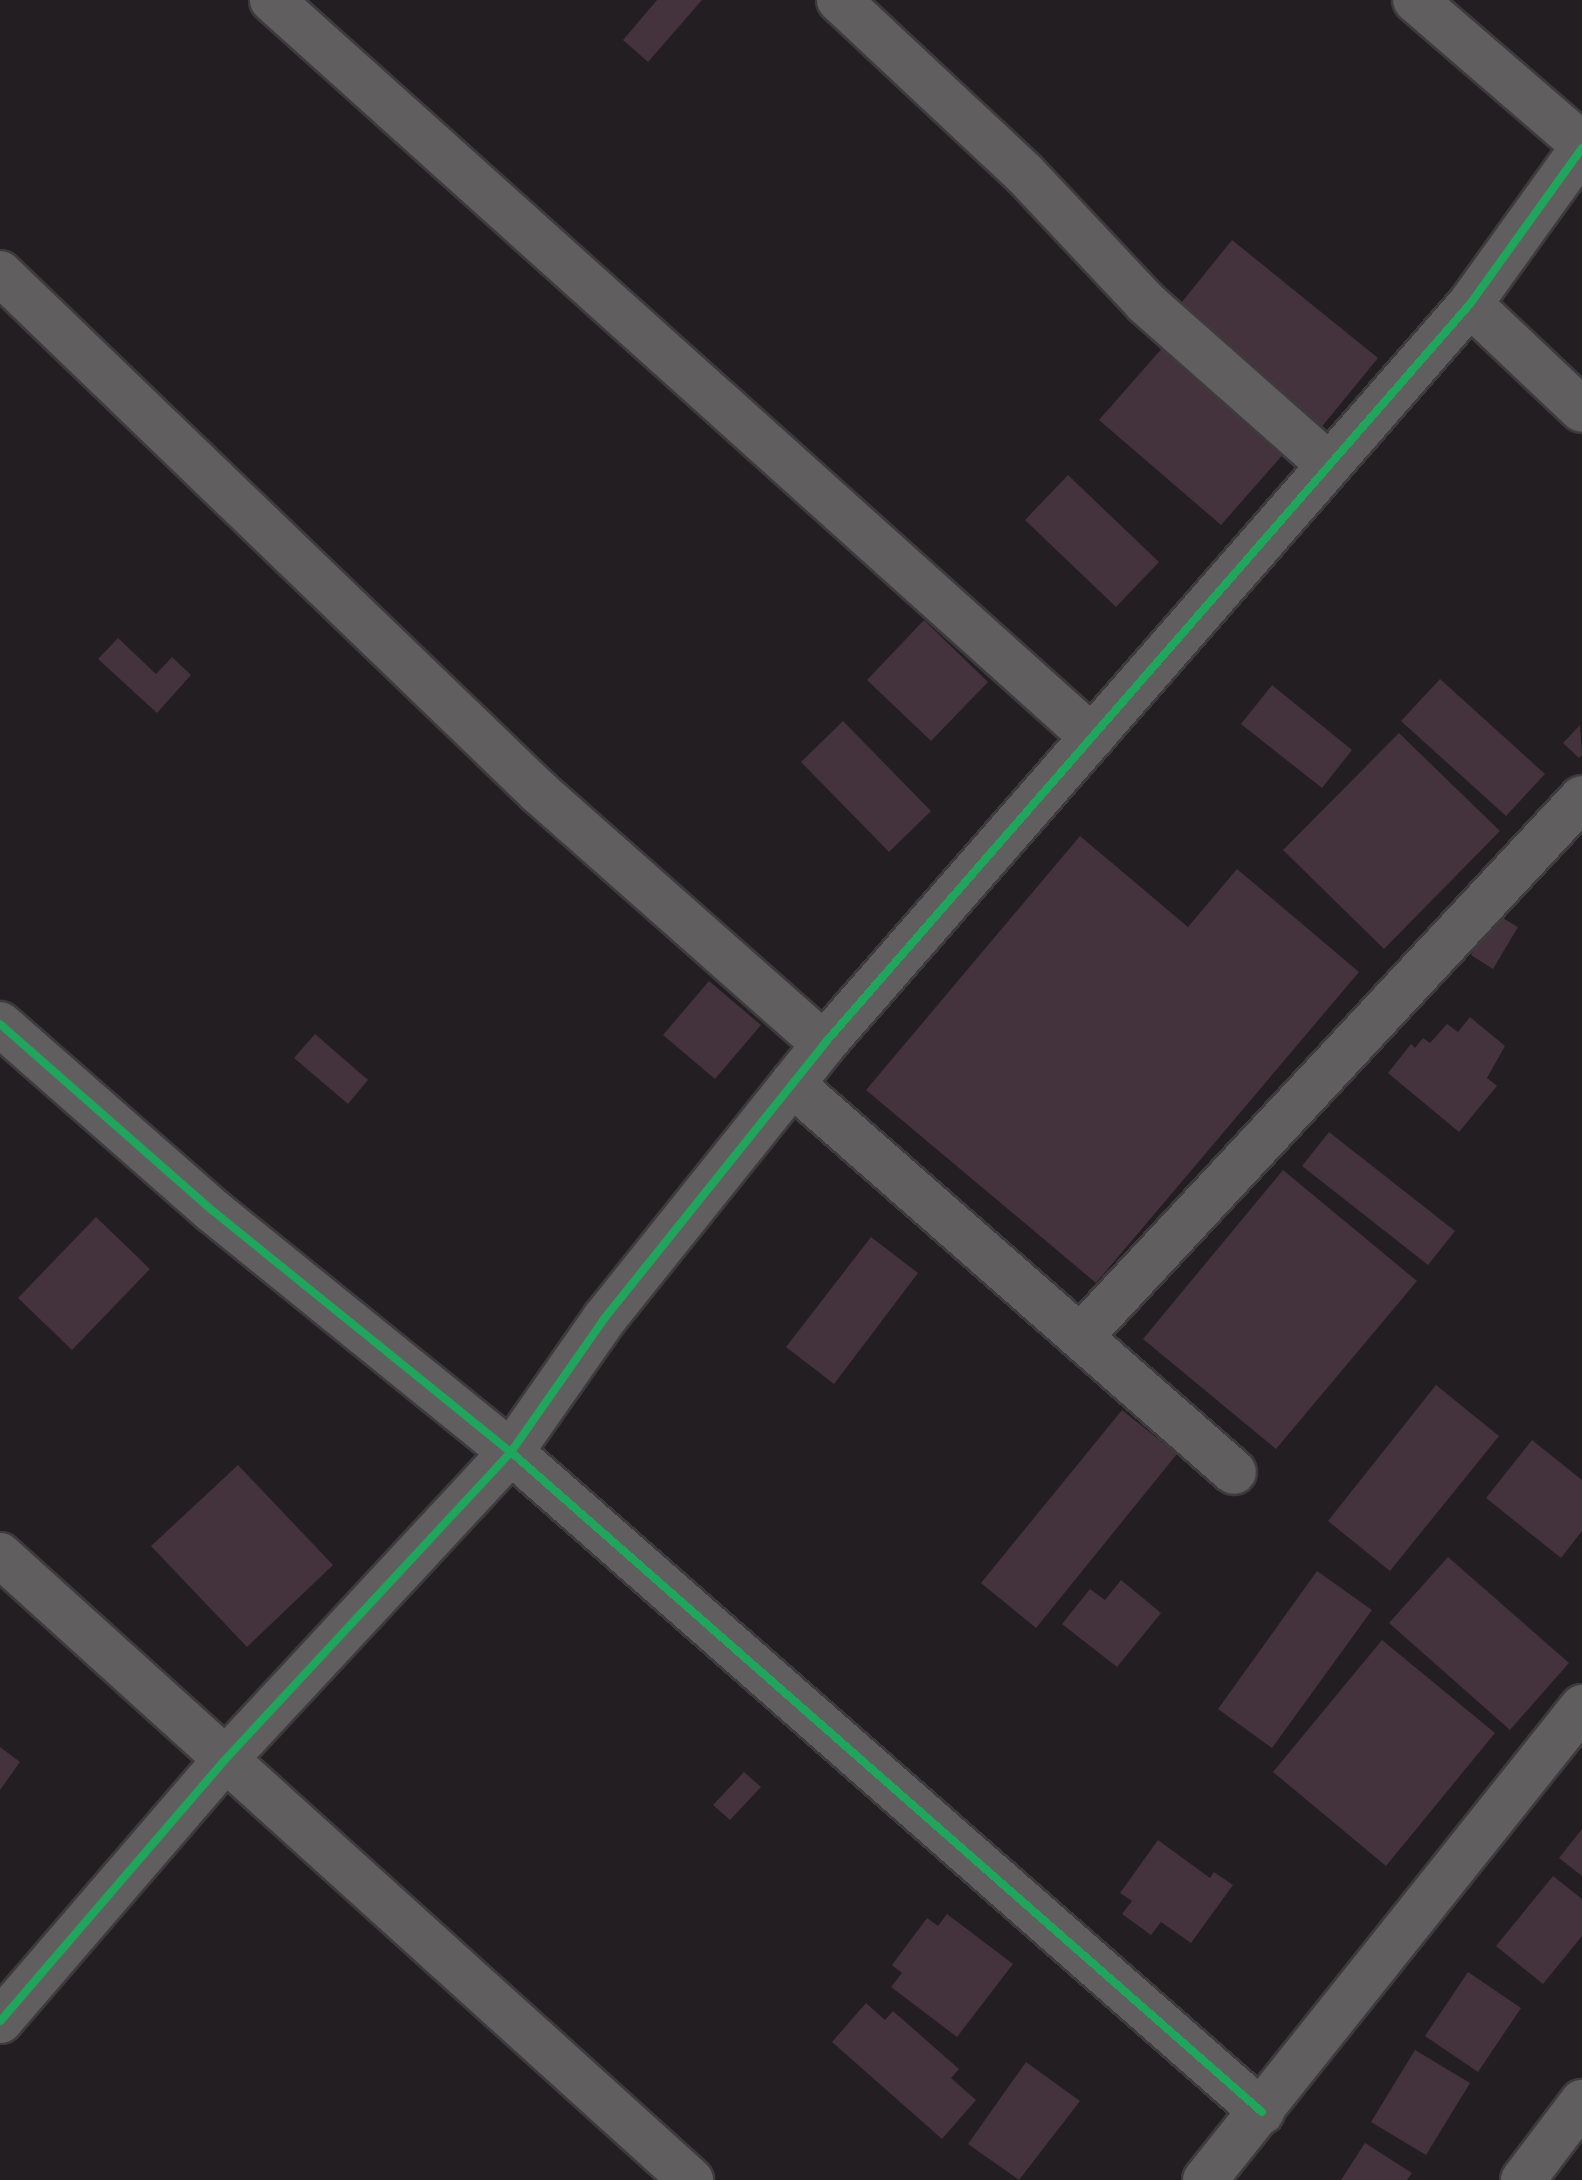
<!DOCTYPE html>
<style>
body{margin:0}
#map{position:relative;width:1582px;height:2180px;overflow:hidden;background:#231e21;font-family:Cabin,sans-serif}
div>[style]{position:absolute}
.building>*{inset:0;background:#44323d}
.roads{filter:drop-shadow(2px 0 #3e3b3c) drop-shadow(-2px 0 #3e3b3c) drop-shadow(0 2px #3e3b3c) drop-shadow(0 -2px #3e3b3c)}
.minor>*{height:44px;margin:-22px;padding:0 22px;transform-origin:22px;border-radius:22px;background:#605e5f}
.cycleway>*{height:8px;margin:-4px;padding:0 4px;transform-origin:4px;border-radius:4px;background:#20a55d}
span{translate:-50% -50%;white-space:nowrap;text-align:center;line-height:1.15;-webkit-text-stroke:6px #1b1417;paint-order:stroke}
</style>
<div id="map">
<div class="building">
<i style="clip-path:polygon(657px 0,702px 0,648px 62px,623px 40px)"></i>
<i style="clip-path:polygon(1232px 240px,1378px 358px,1315px 435px,1169px 318px)"></i>
<i style="clip-path:polygon(1164px 346px,1286px 451px,1221px 525px,1099px 420px)"></i>
<i style="clip-path:polygon(1068px 475px,1159px 562px,1116px 607px,1025px 520px)"></i>
<i style="clip-path:polygon(924px 620px,988px 682px,931px 741px,867px 680px)"></i>
<i style="clip-path:polygon(118px 638px,156px 674px,172px 657px,191px 675px,157px 713px,98px 659px)"></i>
<i style="clip-path:polygon(1440px 679px,1545px 774px,1506px 816px,1401px 721px)"></i>
<i style="clip-path:polygon(1272px 685px,1352px 750px,1322px 788px,1241px 724px)"></i>
<i style="clip-path:polygon(843px 721px,931px 811px,889px 852px,801px 762px)"></i>
<i style="clip-path:polygon(1580px 725px,1582px 755px,1579px 758px,1563px 743px)"></i>
<i style="clip-path:polygon(1399px 733px,1500px 831px,1384px 949px,1283px 850px)"></i>
<i style="clip-path:polygon(1080px 836px,1188px 927px,1237px 869px,1359px 972px,1096px 1283px,866px 1090px)"></i>
<i style="clip-path:polygon(1496px 914px,1518px 927px,1493px 969px,1471px 955px)"></i>
<i style="clip-path:polygon(709px 981px,761px 1025px,715px 1079px,663px 1035px)"></i>
<i style="clip-path:polygon(1470px 1017px,1505px 1046px,1487px 1078px,1497px 1086px,1459px 1132px,1388px 1073px,1411px 1044px,1415px 1048px,1423px 1038px,1430px 1043px,1447px 1024px,1458px 1032px)"></i>
<i style="clip-path:polygon(315px 1034px,368px 1080px,348px 1104px,294px 1058px)"></i>
<i style="clip-path:polygon(1329px 1132px,1455px 1231px,1428px 1265px,1302px 1166px)"></i>
<i style="clip-path:polygon(1283px 1170px,1417px 1281px,1276px 1449px,1143px 1339px)"></i>
<i style="clip-path:polygon(96px 1217px,150px 1269px,72px 1350px,18px 1298px)"></i>
<i style="clip-path:polygon(871px 1237px,918px 1273px,834px 1384px,786px 1347px)"></i>
<i style="clip-path:polygon(1436px 1385px,1499px 1436px,1390px 1571px,1328px 1521px)"></i>
<i style="clip-path:polygon(1122px 1410px,1177px 1454px,1036px 1628px,981px 1583px)"></i>
<i style="clip-path:polygon(1532px 1440px,1582px 1480px,1582px 1531px,1561px 1558px,1486px 1498px)"></i>
<i style="clip-path:polygon(238px 1465px,333px 1565px,247px 1647px,151px 1546px)"></i>
<i style="clip-path:polygon(1448px 1557px,1569px 1663px,1510px 1730px,1389px 1623px)"></i>
<i style="clip-path:polygon(1317px 1571px,1372px 1610px,1272px 1748px,1218px 1709px)"></i>
<i style="clip-path:polygon(1121px 1580px,1161px 1613px,1117px 1667px,1062px 1624px,1090px 1589px,1105px 1600px)"></i>
<i style="clip-path:polygon(1382px 1640px,1495px 1733px,1386px 1866px,1273px 1772px)"></i>
<i style="clip-path:polygon(0 1747px,20px 1762px,0 1790px)"></i>
<i style="clip-path:polygon(744px 1772px,761px 1787px,730px 1820px,713px 1805px)"></i>
<i style="clip-path:polygon(1582px 1829px,1582px 1876px,1559px 1858px)"></i>
<i style="clip-path:polygon(1158px 1840px,1210px 1878px,1214px 1872px,1233px 1885px,1191px 1943px,1161px 1922px,1151px 1935px,1122px 1914px,1132px 1901px,1120px 1893px)"></i>
<i style="clip-path:polygon(1553px 1876px,1582px 1899px,1582px 1936px,1543px 1984px,1496px 1946px)"></i>
<i style="clip-path:polygon(947px 1914px,1013px 1964px,957px 2037px,891px 1987px,902px 1973px,892px 1965px,927px 1918px,938px 1926px)"></i>
<i style="clip-path:polygon(1468px 1972px,1521px 2008px,1478px 2072px,1425px 2036px)"></i>
<i style="clip-path:polygon(866px 2003px,885px 2020px,893px 2011px,959px 2069px,951px 2078px,976px 2100px,942px 2139px,832px 2042px)"></i>
<i style="clip-path:polygon(1415px 2050px,1470px 2083px,1426px 2155px,1371px 2122px)"></i>
<i style="clip-path:polygon(1026px 2062px,1080px 2101px,1019px 2180px,968px 2144px)"></i>
<i style="clip-path:polygon(1365px 2143px,1412px 2173px,1407px 2180px,1341px 2180px)"></i>
</div>
<div class="roads">
<div class="minor">
<i style="left:272px;top:0;width:1103px;rotate:41.95deg"></i>
<i style="left:839px;top:0;width:253px;rotate:43.1deg"></i>
<i style="left:1024px;top:173px;width:178px;rotate:46.8deg"></i>
<i style="left:1146px;top:303px;width:244px;rotate:41.5deg"></i>
<i style="left:1415px;top:0;width:221px;rotate:40.8deg"></i>
<i style="left:0;top:273px;width:748px;rotate:43.92deg"></i>
<i style="left:539px;top:792px;width:380px;rotate:41.5deg"></i>
<i style="left:1470px;top:304px;width:154px;rotate:43.4deg"></i>
<i style="left:0;top:1024px;width:283px;rotate:41.3deg"></i>
<i style="left:213px;top:1211px;width:383px;rotate:39deg"></i>
<i style="left:511px;top:1452px;width:422px;rotate:132.9deg"></i>
<i style="left:224px;top:1761px;width:343px;rotate:130.7deg"></i>
<i style="left:792px;top:1084px;width:588px;rotate:41.28deg"></i>
<i style="left:1081px;top:1336px;width:735px;rotate:-47.04deg"></i>
<i style="left:0;top:1555px;width:932px;rotate:42.13deg"></i>
<i style="left:1262px;top:2112px;width:1000px;rotate:-138.69deg"></i>
<i style="left:511px;top:1452px;width:162px;rotate:-55deg"></i>
<i style="left:604px;top:1319px;width:352px;rotate:-51.3deg"></i>
<i style="left:824px;top:1044px;width:982px;rotate:-48.88deg"></i>
<i style="left:1470px;top:304px;width:192px;rotate:-54.3deg"></i>
<i style="left:1205px;top:2180px;width:605px;rotate:-51.44deg"></i>
<i style="left:1523px;top:2180px;width:98px;rotate:-52.9deg"></i>
</div>
</div>
<div class="cycleway">
<i style="left:0;top:1024px;width:283px;rotate:41.3deg"></i>
<i style="left:213px;top:1211px;width:383px;rotate:39deg"></i>
<i style="left:511px;top:1452px;width:422px;rotate:132.9deg"></i>
<i style="left:224px;top:1761px;width:343px;rotate:130.7deg"></i>
<i style="left:1262px;top:2112px;width:1000px;rotate:-138.69deg"></i>
<i style="left:511px;top:1452px;width:162px;rotate:-55deg"></i>
<i style="left:604px;top:1319px;width:352px;rotate:-51.3deg"></i>
<i style="left:824px;top:1044px;width:982px;rotate:-48.88deg"></i>
<i style="left:1470px;top:304px;width:192px;rotate:-54.3deg"></i>
</div>
</div>
